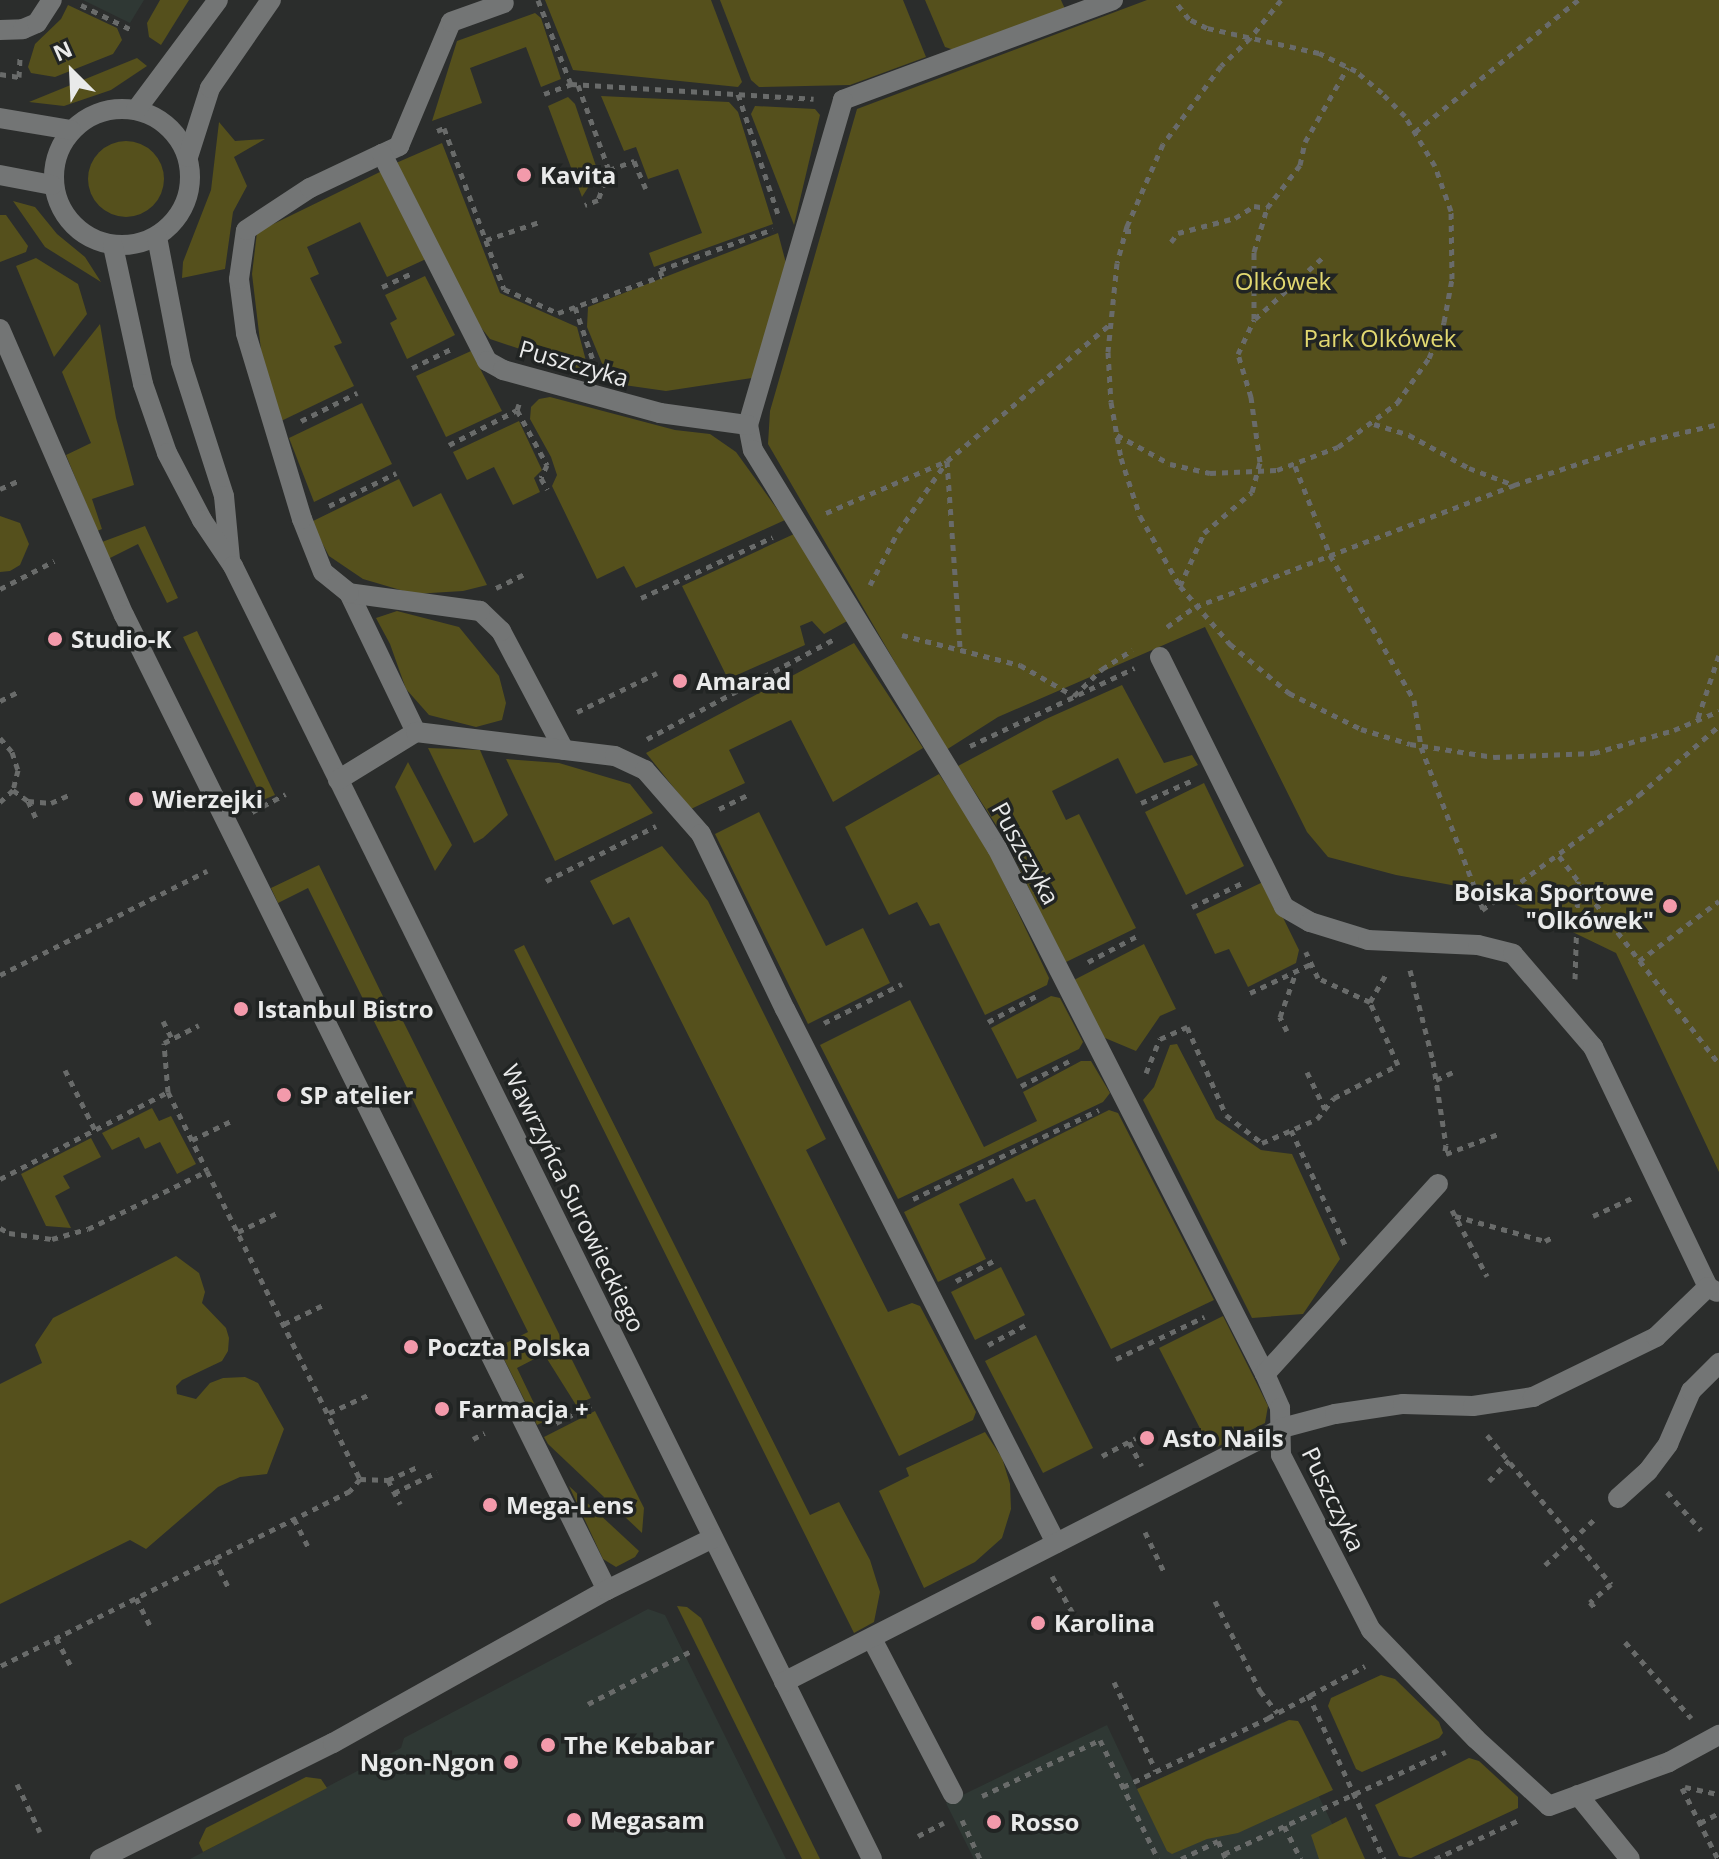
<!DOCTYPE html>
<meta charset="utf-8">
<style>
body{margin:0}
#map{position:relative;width:1719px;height:1859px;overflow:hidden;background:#2b2d2c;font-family:"Open Sans",sans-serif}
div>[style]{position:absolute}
.built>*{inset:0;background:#2f3834}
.green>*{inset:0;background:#55501c}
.round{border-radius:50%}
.path>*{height:5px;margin-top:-2.5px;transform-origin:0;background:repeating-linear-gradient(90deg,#696b6a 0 6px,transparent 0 12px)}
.minor>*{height:20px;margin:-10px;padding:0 10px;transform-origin:10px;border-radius:10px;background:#737575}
.minor>.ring{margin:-10px;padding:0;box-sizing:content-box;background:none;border:20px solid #737575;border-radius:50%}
.dots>*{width:22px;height:22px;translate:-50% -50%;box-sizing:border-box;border:4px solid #212423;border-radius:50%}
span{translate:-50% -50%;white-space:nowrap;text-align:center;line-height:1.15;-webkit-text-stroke:7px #212423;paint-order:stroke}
.poi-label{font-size:24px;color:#e9eaea;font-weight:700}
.left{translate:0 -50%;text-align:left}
.right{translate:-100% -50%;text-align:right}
.park-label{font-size:24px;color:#e2d870}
.street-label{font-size:24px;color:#e9eaea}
.north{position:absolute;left:32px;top:32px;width:80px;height:80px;-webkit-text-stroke:6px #212423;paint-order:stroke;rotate:336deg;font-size:22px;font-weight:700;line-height:32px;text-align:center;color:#e9eaea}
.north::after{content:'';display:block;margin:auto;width:28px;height:36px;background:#e9eaea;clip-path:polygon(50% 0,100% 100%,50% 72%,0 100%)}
</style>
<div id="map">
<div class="built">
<i style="clip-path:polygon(83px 0,144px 0,130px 23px)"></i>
<i style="clip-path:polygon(648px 1609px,665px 1615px,786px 1859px,190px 1859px,401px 1748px,404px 1738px)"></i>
<i style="clip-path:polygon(1283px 1722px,1349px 1859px,974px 1859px,946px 1803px,1107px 1725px,1137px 1789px)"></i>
</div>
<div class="green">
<i style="clip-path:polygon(160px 0,189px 0,161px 45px,149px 37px,147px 23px)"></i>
<i style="clip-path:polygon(545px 0,711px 0,742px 82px,738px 87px,573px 70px)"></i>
<i style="clip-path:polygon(720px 0,903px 0,926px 57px,850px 85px,759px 87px,751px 80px)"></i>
<i style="clip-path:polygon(925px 0,1061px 0,1065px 9px,954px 50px,945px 47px)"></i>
<i style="clip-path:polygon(1147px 0,1719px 0,1719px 1172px,1616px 953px,1490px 892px,1396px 875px,1328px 857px,1307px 832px,1205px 627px,998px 717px,946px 750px,768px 444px,770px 411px,857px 109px)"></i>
<i style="clip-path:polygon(68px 5px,117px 28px,122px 40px,113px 54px,55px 77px,31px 73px,28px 67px,35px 44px,61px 19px)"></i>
<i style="clip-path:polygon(535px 13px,541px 18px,561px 79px,541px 87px,526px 47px,470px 68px,482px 103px,432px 121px,457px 41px)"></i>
<i style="clip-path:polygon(137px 58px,147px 66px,111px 90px,64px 106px,29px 102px)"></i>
<i style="clip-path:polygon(601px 96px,729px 102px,738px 112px,773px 224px,654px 267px,649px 253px,702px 233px,678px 169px,648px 179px,636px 147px,624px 151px)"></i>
<i style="clip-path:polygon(568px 97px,575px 104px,598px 172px,582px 197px,548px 106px)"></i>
<i style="clip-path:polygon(755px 106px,815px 109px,820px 115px,794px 225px,751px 114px)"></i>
<i style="clip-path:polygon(219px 122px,235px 141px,265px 139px,234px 157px,247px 186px,233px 212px,225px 269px,182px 278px,183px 262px,211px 190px)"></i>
<i class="round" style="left:88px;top:141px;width:76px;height:76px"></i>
<i style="clip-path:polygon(442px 143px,500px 293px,577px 327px,589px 372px,490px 339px,475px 320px,396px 163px)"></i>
<i style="clip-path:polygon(384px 170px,426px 259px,387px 277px,360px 222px,307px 247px,319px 274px,310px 278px,342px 343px,334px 346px,354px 386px,279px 422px,264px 375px,252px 274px,257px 232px)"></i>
<i style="clip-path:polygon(13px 201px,35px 207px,57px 234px,85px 257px,101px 282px,45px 247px)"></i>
<i style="clip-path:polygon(0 215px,6px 215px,28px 246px,26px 252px,0 262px)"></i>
<i style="clip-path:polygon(778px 233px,787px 267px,752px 378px,666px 391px,610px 383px,587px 327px,588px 307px)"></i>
<i style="clip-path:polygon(36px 258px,78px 284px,87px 314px,54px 357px,16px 266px)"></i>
<i style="clip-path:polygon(425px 276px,455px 335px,407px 359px,390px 323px,397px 319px,385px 295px)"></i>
<i style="clip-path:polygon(100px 324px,116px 418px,134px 485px,92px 499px,102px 529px,97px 531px,66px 455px,91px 443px,62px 372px)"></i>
<i style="clip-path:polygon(471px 351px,502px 411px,446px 437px,416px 376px)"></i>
<i style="clip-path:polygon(550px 397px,675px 430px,710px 434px,736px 452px,785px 520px,636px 588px,624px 566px,597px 579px,552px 486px,557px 475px,551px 457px,530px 419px,531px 407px,539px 399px)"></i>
<i style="clip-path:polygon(362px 403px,392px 464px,314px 502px,289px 438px)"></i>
<i style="clip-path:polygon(519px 421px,542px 470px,534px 478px,540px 492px,513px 505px,494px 467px,467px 480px,453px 452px)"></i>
<i style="clip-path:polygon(399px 479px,413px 507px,441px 493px,487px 585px,463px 591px,414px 594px,363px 579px,329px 556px,311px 522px)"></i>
<i style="clip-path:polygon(0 516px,20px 523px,29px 544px,20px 565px,10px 571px,0 572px)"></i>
<i style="clip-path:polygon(145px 526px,178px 598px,167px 603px,138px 544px,108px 559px,102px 542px)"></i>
<i style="clip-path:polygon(794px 534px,849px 620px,824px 634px,812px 621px,800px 626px,805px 645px,728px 679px,682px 586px)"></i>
<i style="clip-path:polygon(397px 611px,459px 627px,499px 676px,506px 703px,502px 720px,476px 727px,429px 715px,406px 689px,390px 644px,376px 618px)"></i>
<i style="clip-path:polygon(197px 631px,275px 795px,263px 800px,183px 637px)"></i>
<i style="clip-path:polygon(854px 643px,923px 748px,833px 802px,791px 720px,729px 750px,745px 783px,691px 809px,646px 753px)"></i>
<i style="clip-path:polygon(1122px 685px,1164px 763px,1192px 755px,1198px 765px,1136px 794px,1118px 758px,1052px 791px,1066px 820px,1079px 814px,1136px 928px,1064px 963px,1007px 842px,958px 766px,1046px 719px)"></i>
<i style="clip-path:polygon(428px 748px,480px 750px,508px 815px,483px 838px,474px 843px)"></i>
<i style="clip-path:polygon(506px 759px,559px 763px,630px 784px,653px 813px,555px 861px)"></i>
<i style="clip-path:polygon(408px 762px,452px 845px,435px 871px,395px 787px)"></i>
<i style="clip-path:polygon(939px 774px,983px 839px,1049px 978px,1047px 985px,985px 1015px,939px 923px,930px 926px,917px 902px,889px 915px,845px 827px)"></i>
<i style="clip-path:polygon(1204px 783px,1244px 866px,1186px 895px,1145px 812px)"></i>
<i style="clip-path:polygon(759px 812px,826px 946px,863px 928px,890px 983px,808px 1024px,715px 834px)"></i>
<i style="clip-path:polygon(662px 846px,708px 901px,826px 1139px,806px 1150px,888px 1312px,912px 1303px,920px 1306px,976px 1412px,973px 1420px,899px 1456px,629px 917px,613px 925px,590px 881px)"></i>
<i style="clip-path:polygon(319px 865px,395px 1021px,402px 1019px,591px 1398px,576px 1405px,544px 1354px,517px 1368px,543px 1422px,537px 1425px,498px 1347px,528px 1332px,308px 888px,278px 903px,271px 888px)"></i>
<i style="clip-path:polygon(1265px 881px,1299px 950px,1296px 963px,1248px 987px,1229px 949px,1215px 954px,1196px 914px)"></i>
<i style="clip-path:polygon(1144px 944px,1176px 1009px,1160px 1016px,1136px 1051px,1105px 1038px,1072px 981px)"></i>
<i style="clip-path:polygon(524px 945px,810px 1515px,839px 1502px,870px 1560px,880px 1592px,874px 1622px,854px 1633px,514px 950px)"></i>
<i style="clip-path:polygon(1051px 996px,1060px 998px,1083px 1042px,1079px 1049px,1017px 1079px,991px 1028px)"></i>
<i style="clip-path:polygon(910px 1000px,984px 1147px,1037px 1121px,1023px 1092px,1081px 1061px,1091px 1061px,1110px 1093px,1103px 1102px,898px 1199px,820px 1045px)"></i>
<i style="clip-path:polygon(1177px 1044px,1216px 1119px,1261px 1150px,1292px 1154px,1340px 1259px,1303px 1314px,1252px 1318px,1143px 1100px,1154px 1087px,1170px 1045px)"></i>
<i style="clip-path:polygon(152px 1108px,159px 1121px,171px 1116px,196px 1164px,177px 1174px,160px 1142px,145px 1149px,139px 1137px,112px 1150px,102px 1133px)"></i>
<i style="clip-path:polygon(1109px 1110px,1118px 1113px,1214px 1300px,1111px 1349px,1035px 1199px,1026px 1202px,1013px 1178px,959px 1204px,986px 1259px,938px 1282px,904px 1212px)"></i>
<i style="clip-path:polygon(91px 1138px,101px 1157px,63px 1176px,70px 1188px,55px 1196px,71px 1228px,46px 1226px,21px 1174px)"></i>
<i style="clip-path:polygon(176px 1256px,199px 1273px,205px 1292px,202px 1303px,226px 1328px,229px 1338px,228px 1351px,222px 1361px,182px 1380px,176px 1386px,177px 1394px,196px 1399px,210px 1383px,223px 1378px,245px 1377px,258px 1383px,284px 1429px,267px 1474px,240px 1477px,218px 1487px,146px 1549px,130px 1540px,0 1604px,0 1384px,42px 1363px,35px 1345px,53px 1318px)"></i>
<i style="clip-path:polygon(1001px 1267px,1025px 1315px,975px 1340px,951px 1292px)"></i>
<i style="clip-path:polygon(1223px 1316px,1268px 1406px,1265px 1423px,1211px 1450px,1159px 1348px)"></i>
<i style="clip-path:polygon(1036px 1335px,1093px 1448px,1043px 1473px,985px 1361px)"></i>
<i style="clip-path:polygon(595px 1411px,644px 1508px,642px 1533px,548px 1444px,544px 1437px)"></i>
<i style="clip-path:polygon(985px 1432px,1002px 1458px,1010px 1484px,1011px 1509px,1002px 1538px,975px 1562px,924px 1588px,879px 1491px,909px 1476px,906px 1468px)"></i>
<i style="clip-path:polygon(569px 1486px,639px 1551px,635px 1557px,616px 1567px,603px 1559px)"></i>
<i style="clip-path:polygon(677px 1606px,687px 1607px,701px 1618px,820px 1859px,802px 1859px)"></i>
<i style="clip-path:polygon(1381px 1675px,1395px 1679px,1439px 1722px,1443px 1733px,1439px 1738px,1362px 1772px,1356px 1769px,1328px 1706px,1331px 1698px)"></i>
<i style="clip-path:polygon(1289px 1720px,1298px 1721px,1301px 1726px,1333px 1790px,1238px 1833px,1207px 1839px,1172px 1854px,1167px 1851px,1137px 1789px)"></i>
<i style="clip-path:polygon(1469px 1758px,1479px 1761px,1518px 1797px,1518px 1808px,1411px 1858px,1399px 1856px,1375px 1805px)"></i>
<i style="clip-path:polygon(306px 1777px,321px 1779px,327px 1788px,203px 1852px,199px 1843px,206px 1828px)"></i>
<i style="clip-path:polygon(1346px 1817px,1365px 1859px,1319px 1859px,1311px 1835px)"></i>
</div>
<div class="path">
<i style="left:538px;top:0;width:90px;rotate:68.6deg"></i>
<i style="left:1281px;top:0;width:49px;rotate:129.2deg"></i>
<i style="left:1250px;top:38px;width:40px;rotate:136deg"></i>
<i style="left:1221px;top:66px;width:97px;rotate:126.6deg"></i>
<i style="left:1163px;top:144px;width:90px;rotate:113.7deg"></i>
<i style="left:1127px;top:226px;width:38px;rotate:105deg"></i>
<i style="left:1117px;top:263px;width:89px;rotate:95.8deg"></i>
<i style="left:1108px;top:352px;width:50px;rotate:86.6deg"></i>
<i style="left:1111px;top:402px;width:57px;rotate:79.9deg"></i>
<i style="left:1121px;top:458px;width:61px;rotate:71.9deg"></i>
<i style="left:1140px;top:516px;width:81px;rotate:60.3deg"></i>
<i style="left:1180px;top:586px;width:77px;rotate:49.2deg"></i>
<i style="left:1230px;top:644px;width:77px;rotate:39.7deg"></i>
<i style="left:1289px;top:693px;width:80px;rotate:26.6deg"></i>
<i style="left:1361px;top:729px;width:51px;rotate:17deg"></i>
<i style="left:1410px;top:744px;width:85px;rotate:8.8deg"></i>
<i style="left:1494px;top:757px;width:100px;rotate:-2.3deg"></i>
<i style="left:1594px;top:753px;width:83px;rotate:-16deg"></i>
<i style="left:1674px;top:730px;width:49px;rotate:-22.9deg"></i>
<i style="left:81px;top:5px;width:59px;rotate:26.1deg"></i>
<i style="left:0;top:74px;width:19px;rotate:9deg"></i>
<i style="left:19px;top:77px;width:20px;rotate:-87deg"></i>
<i style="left:578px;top:85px;width:90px;rotate:70deg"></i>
<i style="left:609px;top:170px;width:32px;rotate:110deg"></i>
<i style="left:598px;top:200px;width:14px;rotate:159deg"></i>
<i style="left:544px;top:94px;width:29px;rotate:-20deg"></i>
<i style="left:571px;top:84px;width:243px;rotate:3.5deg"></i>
<i style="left:738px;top:94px;width:126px;rotate:71.6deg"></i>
<i style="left:437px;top:131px;width:8px;rotate:-23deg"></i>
<i style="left:444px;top:128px;width:172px;rotate:69.6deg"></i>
<i style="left:504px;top:289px;width:59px;rotate:24deg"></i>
<i style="left:558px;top:313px;width:110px;rotate:-19.6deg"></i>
<i style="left:662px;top:276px;width:6px;rotate:-108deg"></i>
<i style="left:660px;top:270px;width:120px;rotate:-19.9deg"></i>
<i style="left:1415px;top:132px;width:210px;rotate:-39deg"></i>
<i style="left:609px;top:170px;width:27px;rotate:-20deg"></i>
<i style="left:634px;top:161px;width:30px;rotate:67deg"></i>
<i style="left:1125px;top:231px;width:9px"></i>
<i style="left:486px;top:240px;width:59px;rotate:-18.7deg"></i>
<i style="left:1171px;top:242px;width:11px;rotate:-52deg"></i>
<i style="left:1178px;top:233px;width:59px;rotate:-14.7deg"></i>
<i style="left:1235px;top:218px;width:22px;rotate:-32deg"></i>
<i style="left:1254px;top:206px;width:13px;rotate:9deg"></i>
<i style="left:382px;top:287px;width:31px;rotate:-25deg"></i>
<i style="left:575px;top:307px;width:59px;rotate:71.3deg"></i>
<i style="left:1255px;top:319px;width:91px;rotate:-42.3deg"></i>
<i style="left:412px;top:368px;width:43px;rotate:-26deg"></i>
<i style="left:519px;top:404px;width:6px;rotate:108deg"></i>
<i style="left:517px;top:410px;width:63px;rotate:61.4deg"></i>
<i style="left:547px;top:465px;width:14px;rotate:115deg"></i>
<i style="left:541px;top:478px;width:13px;rotate:61deg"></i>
<i style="left:301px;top:421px;width:63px;rotate:-26.6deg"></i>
<i style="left:1374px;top:424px;width:37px;rotate:17deg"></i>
<i style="left:1409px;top:435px;width:68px;rotate:28.8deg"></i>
<i style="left:1469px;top:468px;width:48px;rotate:20.7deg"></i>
<i style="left:1117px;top:435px;width:60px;rotate:28.7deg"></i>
<i style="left:1170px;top:464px;width:41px;rotate:12.7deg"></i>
<i style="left:1210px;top:473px;width:67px;rotate:-2.6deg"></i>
<i style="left:1277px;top:470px;width:65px;rotate:-20.7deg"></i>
<i style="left:1338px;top:447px;width:74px;rotate:-36.7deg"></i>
<i style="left:1397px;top:403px;width:55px;rotate:-54.6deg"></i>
<i style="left:1429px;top:358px;width:39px;rotate:-67deg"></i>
<i style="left:1444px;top:322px;width:44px;rotate:-79.5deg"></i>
<i style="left:1452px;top:279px;width:68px;rotate:-90.8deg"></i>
<i style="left:1451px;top:211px;width:48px;rotate:-109.6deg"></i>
<i style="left:1435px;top:166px;width:58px;rotate:-121deg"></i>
<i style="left:1405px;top:116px;width:33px;rotate:-135deg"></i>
<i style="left:1382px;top:93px;width:34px;rotate:-140deg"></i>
<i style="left:1356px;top:71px;width:41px;rotate:-154.1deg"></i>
<i style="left:1319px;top:53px;width:115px;rotate:-167.4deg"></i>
<i style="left:1207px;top:28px;width:20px;rotate:-153deg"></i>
<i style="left:1189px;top:19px;width:24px;rotate:-128deg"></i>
<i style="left:449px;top:445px;width:76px;rotate:-27.2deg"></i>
<i style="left:1295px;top:466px;width:96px;rotate:68.5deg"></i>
<i style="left:1330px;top:555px;width:168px;rotate:59.9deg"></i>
<i style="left:1414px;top:700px;width:48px;rotate:81.5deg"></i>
<i style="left:1421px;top:747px;width:173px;rotate:69.1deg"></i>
<i style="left:0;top:489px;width:20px;rotate:-24deg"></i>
<i style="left:329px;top:506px;width:75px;rotate:-26.2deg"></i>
<i style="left:826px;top:513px;width:132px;rotate:-23.3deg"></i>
<i style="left:947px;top:461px;width:186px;rotate:86deg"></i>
<i style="left:870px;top:585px;width:60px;rotate:-62.2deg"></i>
<i style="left:898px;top:532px;width:86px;rotate:-55.4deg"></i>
<i style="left:947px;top:461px;width:212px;rotate:-40deg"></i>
<i style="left:1180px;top:586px;width:58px;rotate:-65.6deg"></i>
<i style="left:1204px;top:533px;width:63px;rotate:-40.5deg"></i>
<i style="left:1252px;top:492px;width:31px;rotate:-75deg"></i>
<i style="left:1260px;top:462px;width:66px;rotate:-97.9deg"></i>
<i style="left:1251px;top:397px;width:45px;rotate:-106.8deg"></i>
<i style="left:1238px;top:354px;width:38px;rotate:-65deg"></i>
<i style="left:1254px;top:319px;width:67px;rotate:-90deg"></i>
<i style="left:1254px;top:252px;width:46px;rotate:-73.5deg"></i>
<i style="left:1267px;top:208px;width:54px;rotate:-52.5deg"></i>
<i style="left:1300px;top:165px;width:24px;rotate:-78deg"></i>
<i style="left:1305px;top:142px;width:86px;rotate:-60.2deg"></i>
<i style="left:496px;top:588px;width:34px;rotate:-26deg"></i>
<i style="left:0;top:589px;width:61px;rotate:-27.4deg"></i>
<i style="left:641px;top:598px;width:145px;rotate:-24.8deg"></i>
<i style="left:1167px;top:627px;width:34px;rotate:-36deg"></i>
<i style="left:1195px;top:607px;width:342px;rotate:-20.9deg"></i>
<i style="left:1514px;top:485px;width:143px;rotate:-18.3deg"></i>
<i style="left:1650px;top:440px;width:71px;rotate:-13.1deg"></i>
<i style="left:902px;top:635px;width:122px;rotate:14.3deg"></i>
<i style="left:1020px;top:665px;width:62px;rotate:29.9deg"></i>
<i style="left:1074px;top:696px;width:39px;rotate:-44deg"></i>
<i style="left:1102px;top:669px;width:36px;rotate:-32deg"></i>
<i style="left:0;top:701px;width:22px;rotate:-27deg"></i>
<i style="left:577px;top:712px;width:89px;rotate:-26deg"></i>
<i style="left:1698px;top:718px;width:66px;rotate:-71.6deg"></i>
<i style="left:0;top:738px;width:18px;rotate:49deg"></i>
<i style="left:12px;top:752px;width:19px;rotate:72deg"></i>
<i style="left:18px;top:770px;width:21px;rotate:104deg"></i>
<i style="left:13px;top:790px;width:18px;rotate:137deg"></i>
<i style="left:647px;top:739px;width:214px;rotate:-28.1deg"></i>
<i style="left:970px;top:746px;width:182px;rotate:-25.4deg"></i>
<i style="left:13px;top:790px;width:19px;rotate:36deg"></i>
<i style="left:28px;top:801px;width:23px;rotate:5deg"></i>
<i style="left:51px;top:803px;width:22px;rotate:-24deg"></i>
<i style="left:28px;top:801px;width:23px;rotate:65deg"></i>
<i style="left:1141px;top:803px;width:55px;rotate:-23.7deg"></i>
<i style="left:719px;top:809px;width:34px;rotate:-26deg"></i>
<i style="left:252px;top:812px;width:38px;rotate:-28deg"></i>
<i style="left:1559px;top:856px;width:262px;rotate:52.4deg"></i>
<i style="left:546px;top:881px;width:123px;rotate:-26.6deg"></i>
<i style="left:1192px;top:907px;width:55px;rotate:-25.6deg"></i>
<i style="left:1482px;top:910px;width:195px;rotate:-36.2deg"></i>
<i style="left:1639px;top:795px;width:106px;rotate:-40.8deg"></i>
<i style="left:1639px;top:961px;width:100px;rotate:-36.9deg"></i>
<i style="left:1088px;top:962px;width:58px;rotate:-27.9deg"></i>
<i style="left:1410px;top:970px;width:94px;rotate:75.8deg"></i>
<i style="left:1433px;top:1061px;width:85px;rotate:81.2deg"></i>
<i style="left:1446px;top:1145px;width:11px;rotate:100deg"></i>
<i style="left:0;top:975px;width:232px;rotate:-26.7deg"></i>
<i style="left:1575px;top:979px;width:98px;rotate:-88.2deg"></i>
<i style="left:1250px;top:993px;width:68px;rotate:-25.4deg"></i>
<i style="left:1370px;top:1002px;width:34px;rotate:-60deg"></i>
<i style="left:163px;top:1021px;width:20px;rotate:63deg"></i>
<i style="left:988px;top:1022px;width:59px;rotate:-28.3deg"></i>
<i style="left:824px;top:1023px;width:87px;rotate:-26.6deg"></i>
<i style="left:1287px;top:1031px;width:16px;rotate:-117deg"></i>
<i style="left:1280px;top:1017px;width:48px;rotate:-70.4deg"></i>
<i style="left:65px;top:1070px;width:67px;rotate:63.4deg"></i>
<i style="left:1307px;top:1072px;width:41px;rotate:64.1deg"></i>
<i style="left:1146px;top:1073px;width:37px;rotate:-68deg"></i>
<i style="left:1160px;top:1039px;width:30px;rotate:-24deg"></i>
<i style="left:1187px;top:1027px;width:96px;rotate:66.1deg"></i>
<i style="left:1226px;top:1115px;width:46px;rotate:37.9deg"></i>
<i style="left:1262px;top:1143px;width:60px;rotate:-23.6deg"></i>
<i style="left:1317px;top:1119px;width:27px;rotate:-51deg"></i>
<i style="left:1334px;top:1098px;width:72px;rotate:-27.3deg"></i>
<i style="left:1398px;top:1065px;width:69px;rotate:-114deg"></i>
<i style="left:1370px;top:1002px;width:57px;rotate:-155.2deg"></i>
<i style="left:1318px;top:978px;width:29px;rotate:-115deg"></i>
<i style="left:1436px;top:1080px;width:19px;rotate:-25deg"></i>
<i style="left:1021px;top:1086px;width:59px;rotate:-27.4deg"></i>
<i style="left:168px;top:1092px;width:49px;rotate:-94.7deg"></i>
<i style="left:164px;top:1043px;width:39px;rotate:-27deg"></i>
<i style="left:1291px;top:1130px;width:127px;rotate:64.8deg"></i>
<i style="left:192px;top:1140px;width:43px;rotate:-26deg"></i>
<i style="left:1446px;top:1154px;width:59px;rotate:-20.9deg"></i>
<i style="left:0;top:1179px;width:189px;rotate:-27.4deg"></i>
<i style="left:168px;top:1092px;width:88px;rotate:63.7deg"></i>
<i style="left:913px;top:1199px;width:206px;rotate:-25.6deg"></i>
<i style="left:1452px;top:1210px;width:75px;rotate:62.1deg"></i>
<i style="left:1455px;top:1216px;width:93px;rotate:15.5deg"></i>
<i style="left:1545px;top:1241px;width:9px;rotate:-27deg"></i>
<i style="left:1593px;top:1216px;width:43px;rotate:-24.8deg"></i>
<i style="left:0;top:1228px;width:10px;rotate:29deg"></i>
<i style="left:9px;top:1233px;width:43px;rotate:7.9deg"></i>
<i style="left:52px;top:1239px;width:37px;rotate:-16deg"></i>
<i style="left:88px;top:1229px;width:132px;rotate:-26deg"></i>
<i style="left:207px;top:1171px;width:344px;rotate:63.6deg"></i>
<i style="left:360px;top:1479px;width:16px;rotate:130deg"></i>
<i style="left:350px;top:1491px;width:391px;rotate:153.4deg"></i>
<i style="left:238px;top:1232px;width:43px;rotate:-26deg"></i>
<i style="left:956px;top:1281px;width:47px;rotate:-28.2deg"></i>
<i style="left:284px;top:1324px;width:43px;rotate:-26deg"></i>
<i style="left:988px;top:1345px;width:47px;rotate:-28.2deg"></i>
<i style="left:1116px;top:1359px;width:98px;rotate:-25.5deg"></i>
<i style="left:329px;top:1413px;width:43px;rotate:-24.8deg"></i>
<i style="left:556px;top:1423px;width:39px;rotate:-27deg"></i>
<i style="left:1487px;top:1435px;width:194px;rotate:50.2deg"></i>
<i style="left:1611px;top:1584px;width:28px;rotate:139deg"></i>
<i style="left:1590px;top:1602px;width:9px;rotate:49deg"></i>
<i style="left:473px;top:1439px;width:13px;rotate:-27deg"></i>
<i style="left:1129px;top:1442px;width:27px;rotate:62deg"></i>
<i style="left:1102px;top:1456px;width:38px;rotate:-28deg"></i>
<i style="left:360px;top:1479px;width:28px;rotate:2deg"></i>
<i style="left:388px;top:1480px;width:27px;rotate:63deg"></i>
<i style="left:388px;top:1480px;width:34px;rotate:-24deg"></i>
<i style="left:1489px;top:1481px;width:29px;rotate:-46deg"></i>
<i style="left:1667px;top:1492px;width:51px;rotate:48.2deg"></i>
<i style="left:394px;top:1493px;width:48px;rotate:-26deg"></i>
<i style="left:294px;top:1519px;width:34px;rotate:63deg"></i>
<i style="left:1145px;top:1532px;width:47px;rotate:64.5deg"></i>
<i style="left:214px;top:1559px;width:34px;rotate:63deg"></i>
<i style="left:1545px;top:1565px;width:69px;rotate:-42.7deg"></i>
<i style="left:1052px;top:1576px;width:47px;rotate:60.7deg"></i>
<i style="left:136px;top:1598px;width:34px;rotate:63deg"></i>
<i style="left:1215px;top:1601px;width:101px;rotate:63.4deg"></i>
<i style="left:1260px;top:1691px;width:28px;rotate:51deg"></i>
<i style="left:56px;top:1638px;width:34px;rotate:62deg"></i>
<i style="left:1625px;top:1642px;width:101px;rotate:49deg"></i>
<i style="left:1114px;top:1682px;width:98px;rotate:64.7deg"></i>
<i style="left:1308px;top:1694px;width:182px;rotate:65.3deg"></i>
<i style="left:588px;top:1704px;width:116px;rotate:-27.2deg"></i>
<i style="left:17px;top:1784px;width:53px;rotate:64.4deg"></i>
<i style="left:1123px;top:1787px;width:161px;rotate:-25.4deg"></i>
<i style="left:1268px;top:1718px;width:110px;rotate:-28.2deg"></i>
<i style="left:1685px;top:1787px;width:35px;rotate:12deg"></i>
<i style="left:1682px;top:1788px;width:80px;rotate:63.1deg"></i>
<i style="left:982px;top:1796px;width:131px;rotate:-25.4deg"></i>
<i style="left:1100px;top:1740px;width:132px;rotate:64deg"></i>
<i style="left:962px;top:1820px;width:43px;rotate:65.2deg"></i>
<i style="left:1700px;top:1823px;width:21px;rotate:-28deg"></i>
<i style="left:1284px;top:1826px;width:37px;rotate:63deg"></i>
<i style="left:918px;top:1836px;width:29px;rotate:-27deg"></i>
<i style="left:1224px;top:1854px;width:244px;rotate:-24.7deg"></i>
<i style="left:1181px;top:1859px;width:41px;rotate:-25.9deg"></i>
<i style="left:1218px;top:1841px;width:20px;rotate:66deg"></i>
<i style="left:1435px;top:1859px;width:95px;rotate:-24.9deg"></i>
</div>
<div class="minor">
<i style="left:1113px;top:0;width:288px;rotate:159.7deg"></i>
<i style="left:843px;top:100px;width:339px;rotate:106.3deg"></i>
<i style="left:748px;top:425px;width:25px;rotate:79deg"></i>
<i style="left:753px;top:450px;width:467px;rotate:58.5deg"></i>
<i style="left:997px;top:848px;width:590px;rotate:63deg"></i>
<i style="left:1265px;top:1374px;width:37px;rotate:66deg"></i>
<i style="left:1280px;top:1408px;width:47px;rotate:88.8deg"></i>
<i style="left:1281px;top:1455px;width:197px;rotate:62.8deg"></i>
<i style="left:1371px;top:1630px;width:151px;rotate:46.1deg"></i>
<i style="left:1476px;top:1739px;width:99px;rotate:42.5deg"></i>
<i style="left:1549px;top:1806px;width:128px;rotate:-20.1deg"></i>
<i style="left:1669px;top:1762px;width:57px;rotate:-28.4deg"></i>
<i style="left:0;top:30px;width:23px;rotate:-2deg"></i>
<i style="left:23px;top:29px;width:15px;rotate:-23deg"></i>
<i style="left:37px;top:23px;width:27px;rotate:-57deg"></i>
<i class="ring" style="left:54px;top:109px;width:116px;height:116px"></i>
<i style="left:136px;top:110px;width:137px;rotate:-53.3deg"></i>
<i style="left:0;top:118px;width:72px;rotate:9.6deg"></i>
<i style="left:382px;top:154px;width:19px;rotate:-25deg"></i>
<i style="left:399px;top:146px;width:134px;rotate:-67.2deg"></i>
<i style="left:451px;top:22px;width:56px;rotate:-19.7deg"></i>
<i style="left:188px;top:157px;width:72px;rotate:-72.3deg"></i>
<i style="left:210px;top:88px;width:107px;rotate:-55.3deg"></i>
<i style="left:0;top:175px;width:53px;rotate:10.9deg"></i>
<i style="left:157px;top:237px;width:127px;rotate:79.1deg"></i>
<i style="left:181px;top:362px;width:141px;rotate:72.2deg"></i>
<i style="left:224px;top:496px;width:63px;rotate:84.6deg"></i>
<i style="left:113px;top:246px;width:141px;rotate:77.7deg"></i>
<i style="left:143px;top:384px;width:73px;rotate:70.8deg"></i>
<i style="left:167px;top:453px;width:76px;rotate:62.4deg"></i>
<i style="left:202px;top:520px;width:55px;rotate:56deg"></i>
<i style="left:233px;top:566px;width:1442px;rotate:63.7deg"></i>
<i style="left:0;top:329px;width:312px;rotate:66.6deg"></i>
<i style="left:124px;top:615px;width:1088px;rotate:63.65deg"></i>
<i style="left:349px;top:593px;width:154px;rotate:64.3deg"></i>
<i style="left:1160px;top:657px;width:279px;rotate:63.6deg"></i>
<i style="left:1284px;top:907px;width:30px;rotate:30deg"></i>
<i style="left:1310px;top:922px;width:61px;rotate:17.2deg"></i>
<i style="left:1368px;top:940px;width:110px;rotate:2.6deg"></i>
<i style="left:1478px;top:945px;width:36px;rotate:14deg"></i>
<i style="left:1513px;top:954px;width:123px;rotate:49.3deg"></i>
<i style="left:1593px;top:1047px;width:266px;rotate:64.4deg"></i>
<i style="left:1708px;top:1287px;width:10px;rotate:29deg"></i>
<i style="left:564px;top:750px;width:135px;rotate:-117.9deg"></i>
<i style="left:501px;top:631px;width:29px;rotate:-136deg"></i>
<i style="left:480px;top:611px;width:132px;rotate:-172.2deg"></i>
<i style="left:349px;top:593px;width:33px;rotate:-141deg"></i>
<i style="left:323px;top:572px;width:57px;rotate:-111.6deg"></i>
<i style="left:302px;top:519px;width:194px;rotate:-106.8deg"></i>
<i style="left:246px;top:333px;width:54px;rotate:-97.4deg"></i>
<i style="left:239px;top:279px;width:49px;rotate:-81.9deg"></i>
<i style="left:246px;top:230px;width:77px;rotate:-33.3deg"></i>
<i style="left:310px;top:188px;width:80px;rotate:-25.3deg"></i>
<i style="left:382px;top:154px;width:232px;rotate:63.1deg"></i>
<i style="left:487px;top:361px;width:18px;rotate:29deg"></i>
<i style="left:503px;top:370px;width:163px;rotate:15.3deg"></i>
<i style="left:660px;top:413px;width:89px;rotate:7.8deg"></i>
<i style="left:338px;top:780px;width:92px;rotate:-31.6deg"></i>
<i style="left:416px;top:732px;width:200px;rotate:6.9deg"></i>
<i style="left:615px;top:756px;width:33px;rotate:25deg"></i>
<i style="left:645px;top:770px;width:85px;rotate:48.8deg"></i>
<i style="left:701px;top:834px;width:194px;rotate:64.4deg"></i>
<i style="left:785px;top:1009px;width:599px;rotate:63.09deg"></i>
<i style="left:1265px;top:1374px;width:257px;rotate:-47.7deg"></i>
<i style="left:1618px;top:1498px;width:40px;rotate:-42deg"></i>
<i style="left:1648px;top:1471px;width:34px;rotate:-53deg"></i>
<i style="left:1668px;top:1444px;width:58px;rotate:-66.5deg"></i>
<i style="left:1691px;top:1391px;width:40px;rotate:-45deg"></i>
<i style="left:872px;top:1639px;width:175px;rotate:62.4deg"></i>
<i style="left:784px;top:1682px;width:559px;rotate:-27.02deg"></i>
<i style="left:1282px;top:1428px;width:55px;rotate:-14.8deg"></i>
<i style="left:1335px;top:1414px;width:69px;rotate:-8.4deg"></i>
<i style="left:1403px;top:1404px;width:70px;rotate:1.6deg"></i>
<i style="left:1473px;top:1406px;width:61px;rotate:-8.5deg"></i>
<i style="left:1533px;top:1397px;width:137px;rotate:-26deg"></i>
<i style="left:1656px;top:1337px;width:72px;rotate:-43.9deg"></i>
<i style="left:1578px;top:1795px;width:82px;rotate:50.9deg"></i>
<i style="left:100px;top:1859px;width:260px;rotate:-26.5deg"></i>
<i style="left:333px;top:1743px;width:314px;rotate:-29.2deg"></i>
<i style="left:607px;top:1590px;width:118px;rotate:-26.1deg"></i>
</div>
<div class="dots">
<i style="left:524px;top:175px;background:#f39aab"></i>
<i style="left:55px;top:639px;background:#f39aab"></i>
<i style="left:680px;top:681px;background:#f39aab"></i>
<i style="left:136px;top:799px;background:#f39aab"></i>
<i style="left:1670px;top:906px;background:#f39aab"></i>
<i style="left:241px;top:1009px;background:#f39aab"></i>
<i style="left:284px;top:1095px;background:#f39aab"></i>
<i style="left:411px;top:1347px;background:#f39aab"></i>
<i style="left:442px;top:1409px;background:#f39aab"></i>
<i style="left:1147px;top:1438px;background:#f39aab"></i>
<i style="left:490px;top:1505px;background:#f39aab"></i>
<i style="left:1038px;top:1623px;background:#f39aab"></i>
<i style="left:548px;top:1745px;background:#f39aab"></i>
<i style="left:511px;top:1762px;background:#f39aab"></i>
<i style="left:574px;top:1820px;background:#f39aab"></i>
<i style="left:994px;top:1822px;background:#f39aab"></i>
</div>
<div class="poi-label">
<span class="left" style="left:540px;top:175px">Kavita</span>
<span class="left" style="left:71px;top:639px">Studio-K</span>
<span class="left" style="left:696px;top:681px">Amarad</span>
<span class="left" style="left:152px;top:799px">Wierzejki</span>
<span class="right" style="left:1654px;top:906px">Boiska Sportowe<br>"Olkówek"</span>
<span class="left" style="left:257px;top:1009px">Istanbul Bistro</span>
<span class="left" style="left:300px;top:1095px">SP atelier</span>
<span class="left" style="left:427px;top:1347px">Poczta Polska</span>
<span class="left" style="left:458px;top:1409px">Farmacja +</span>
<span class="left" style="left:1163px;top:1438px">Asto Nails</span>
<span class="left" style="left:506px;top:1505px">Mega-Lens</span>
<span class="left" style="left:1054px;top:1623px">Karolina</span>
<span class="left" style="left:564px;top:1745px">The Kebabar</span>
<span class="right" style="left:495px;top:1762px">Ngon-Ngon</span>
<span class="left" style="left:590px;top:1820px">Megasam</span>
<span class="left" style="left:1010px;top:1822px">Rosso</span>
</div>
<div class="park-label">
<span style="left:1283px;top:281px">Olkówek</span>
<span style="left:1380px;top:338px">Park Olkówek</span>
</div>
<div class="street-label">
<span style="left:574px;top:363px;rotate:16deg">Puszczyka</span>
<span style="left:1026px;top:853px;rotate:61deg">Puszczyka</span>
<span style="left:574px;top:1198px;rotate:64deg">Wawrzyńca Surowieckiego</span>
<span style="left:1334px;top:1499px;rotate:64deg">Puszczyka</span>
</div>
<div class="north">N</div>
</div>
